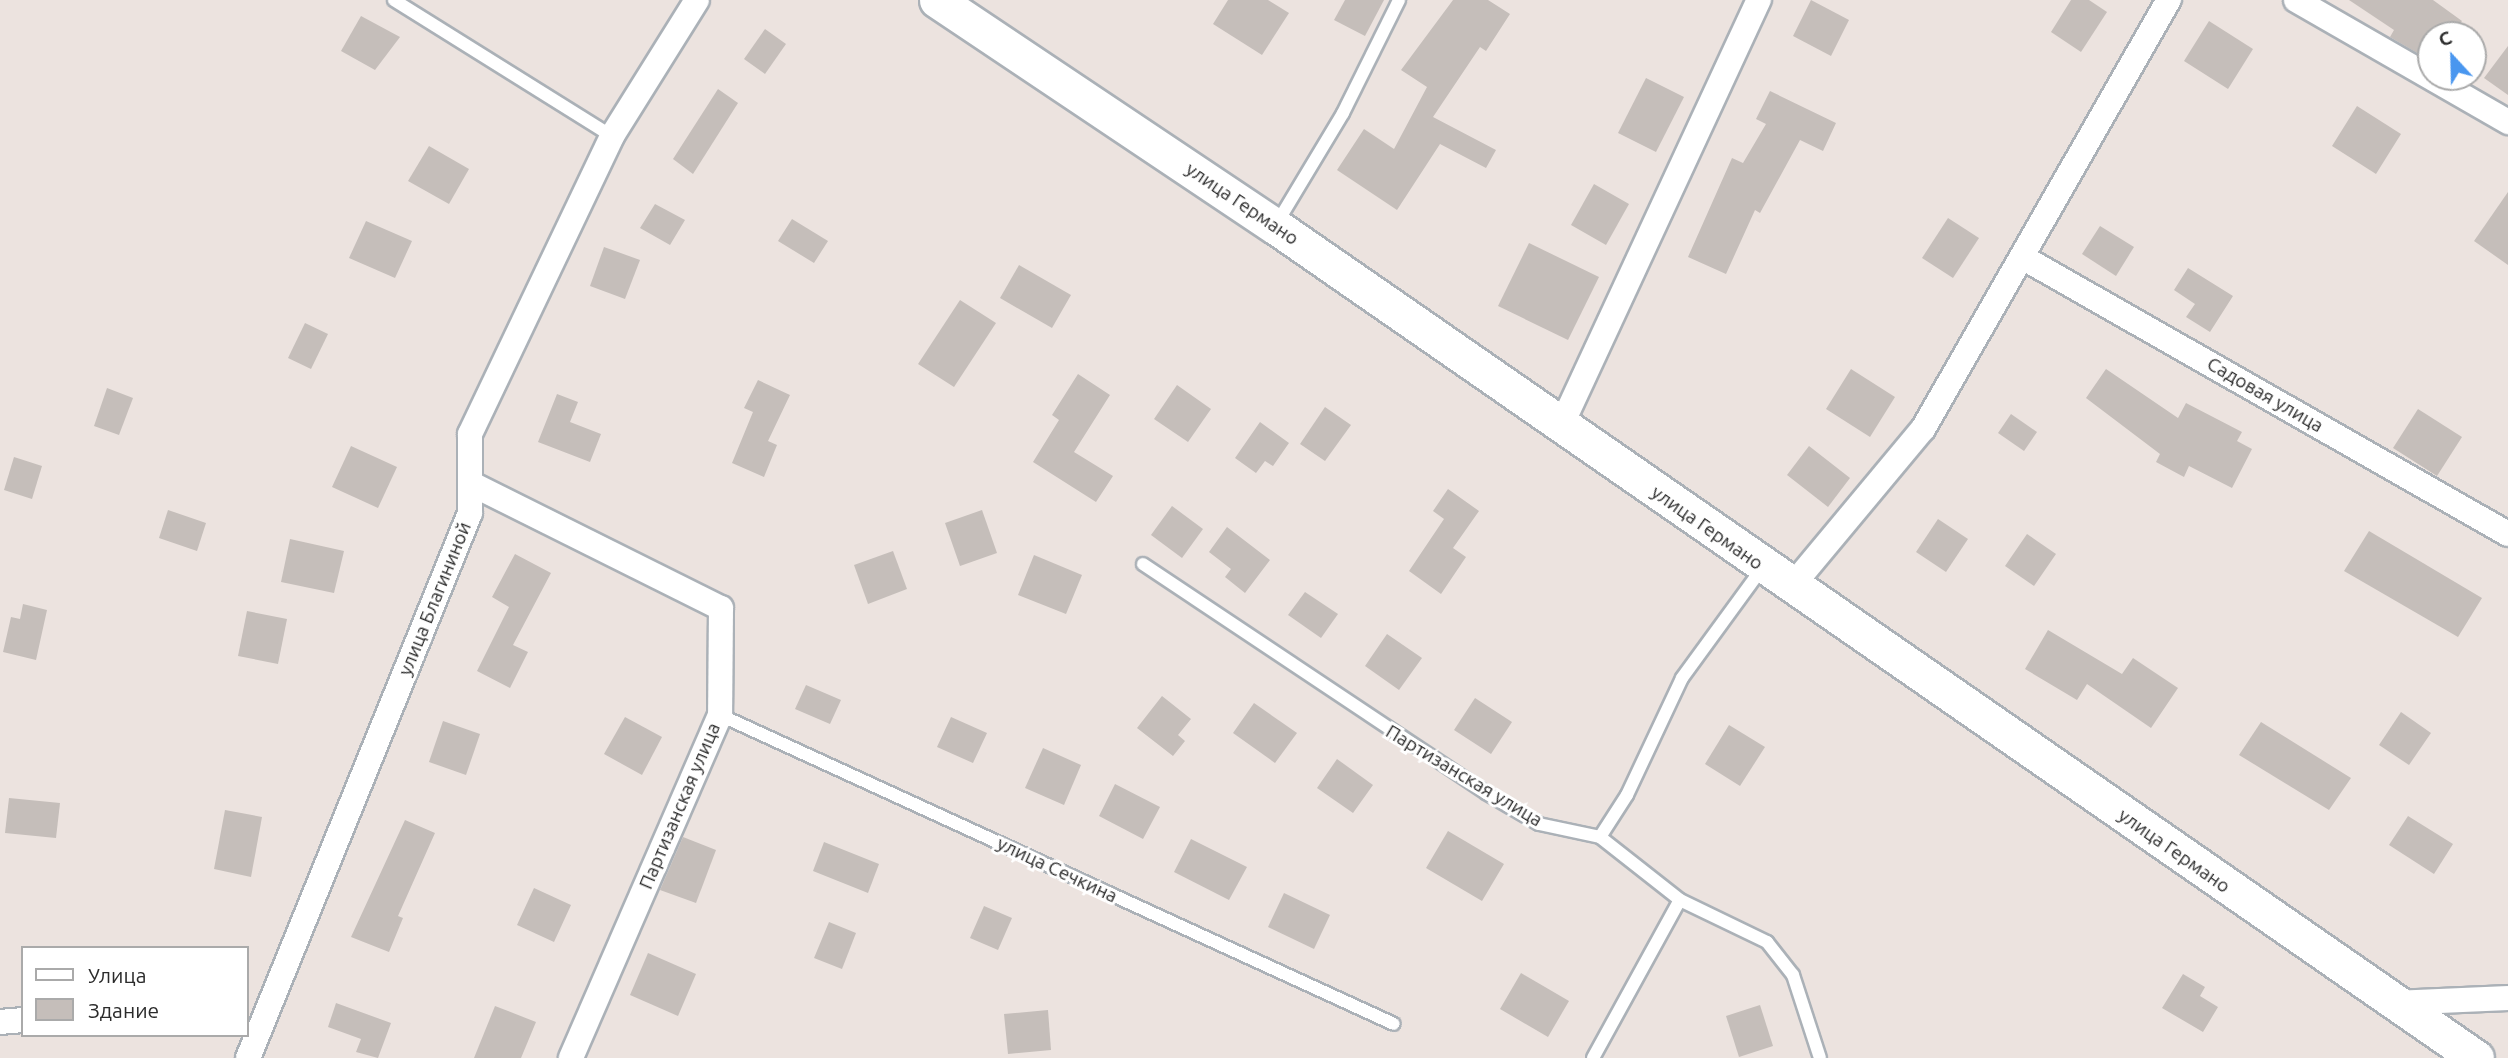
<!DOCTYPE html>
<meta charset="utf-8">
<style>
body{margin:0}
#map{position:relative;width:2508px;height:1058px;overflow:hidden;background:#ece3df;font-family:Ubuntu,sans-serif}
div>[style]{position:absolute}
.building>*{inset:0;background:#c5beba}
.roads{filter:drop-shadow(2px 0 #abb1b7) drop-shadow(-2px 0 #abb1b7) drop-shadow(0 2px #abb1b7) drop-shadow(0 -2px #abb1b7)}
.service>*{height:12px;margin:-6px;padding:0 6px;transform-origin:6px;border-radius:6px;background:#fff}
.minor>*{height:24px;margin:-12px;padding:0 12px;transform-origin:12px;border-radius:12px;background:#fff}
.secondary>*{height:35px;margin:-17.5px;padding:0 17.5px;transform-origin:17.5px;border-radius:17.5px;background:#fff}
span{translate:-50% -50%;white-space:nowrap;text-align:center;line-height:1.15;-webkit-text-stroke:6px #fff;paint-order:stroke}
.street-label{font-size:19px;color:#2b2b2b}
.legend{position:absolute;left:21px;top:946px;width:228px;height:91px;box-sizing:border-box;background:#fff;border:2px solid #aaa;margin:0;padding:9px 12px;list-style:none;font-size:21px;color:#2b2b2b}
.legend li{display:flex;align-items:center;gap:14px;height:35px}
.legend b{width:35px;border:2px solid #aaa}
.north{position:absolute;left:2417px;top:21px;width:70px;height:70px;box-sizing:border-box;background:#fff;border:2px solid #aaa;border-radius:50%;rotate:338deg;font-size:19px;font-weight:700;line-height:28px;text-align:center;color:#2b2b2b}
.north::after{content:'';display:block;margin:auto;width:24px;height:32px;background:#4996ef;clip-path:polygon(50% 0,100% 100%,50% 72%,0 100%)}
</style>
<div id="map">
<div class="building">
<i style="clip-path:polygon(1228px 0,1268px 0,1289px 13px,1262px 55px,1213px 24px)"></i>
<i style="clip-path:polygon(1345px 0,1384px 0,1365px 36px,1334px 20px)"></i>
<i style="clip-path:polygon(1453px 0,1488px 0,1510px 14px,1486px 51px,1480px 47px,1433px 117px,1496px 150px,1486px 168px,1440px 144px,1397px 210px,1337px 170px,1364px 129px,1394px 149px,1427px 87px,1401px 70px)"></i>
<i style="clip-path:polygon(1811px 0,1849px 20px,1831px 56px,1793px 36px)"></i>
<i style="clip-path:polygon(2071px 0,2089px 0,2107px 12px,2081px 52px,2051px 32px)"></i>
<i style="clip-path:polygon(2349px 0,2433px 0,2462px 21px,2452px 35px,2431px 35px,2431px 61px,2390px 37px,2394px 30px)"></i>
<i style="clip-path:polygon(361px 16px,400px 37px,375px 70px,341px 51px)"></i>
<i style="clip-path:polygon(2209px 21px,2253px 49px,2228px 89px,2184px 61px)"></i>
<i style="clip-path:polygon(765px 29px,786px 44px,765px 74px,744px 59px)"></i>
<i style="clip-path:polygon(2508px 46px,2508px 95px,2484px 78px)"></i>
<i style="clip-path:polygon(1646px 78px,1684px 97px,1656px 152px,1618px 133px)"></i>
<i style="clip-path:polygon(718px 89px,738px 103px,693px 174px,673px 159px)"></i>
<i style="clip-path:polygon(1770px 91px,1836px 123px,1823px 151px,1800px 140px,1760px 213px,1755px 210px,1726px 274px,1688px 257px,1732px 158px,1743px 163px,1766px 124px,1756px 119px)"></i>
<i style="clip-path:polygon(2357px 106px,2401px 134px,2376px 174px,2332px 146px)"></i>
<i style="clip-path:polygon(429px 146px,469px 169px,449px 204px,408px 181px)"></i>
<i style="clip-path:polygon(1594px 184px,1629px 204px,1606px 245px,1571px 225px)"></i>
<i style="clip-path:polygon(2508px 192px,2508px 265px,2474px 241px)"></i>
<i style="clip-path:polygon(655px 204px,685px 220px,670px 245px,640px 228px)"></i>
<i style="clip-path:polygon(1948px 218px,1979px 238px,1953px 278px,1922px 258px)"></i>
<i style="clip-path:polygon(792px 219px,828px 241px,814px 263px,778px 241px)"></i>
<i style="clip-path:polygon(366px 221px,412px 241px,395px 278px,349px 258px)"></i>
<i style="clip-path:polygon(2100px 226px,2134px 247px,2116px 276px,2082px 254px)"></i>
<i style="clip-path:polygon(1529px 243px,1599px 277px,1568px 340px,1498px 306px)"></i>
<i style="clip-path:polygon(604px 247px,640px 260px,625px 299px,590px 286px)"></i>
<i style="clip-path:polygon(1019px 265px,1071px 295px,1052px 328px,1000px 298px)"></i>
<i style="clip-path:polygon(2188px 268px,2233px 296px,2210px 332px,2186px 317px,2195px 304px,2174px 290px)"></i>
<i style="clip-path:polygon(960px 300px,996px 323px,954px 387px,918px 364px)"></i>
<i style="clip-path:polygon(305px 323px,328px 334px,311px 369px,288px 358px)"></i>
<i style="clip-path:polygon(1851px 369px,1895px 397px,1870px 437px,1826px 409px)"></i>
<i style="clip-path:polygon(2106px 369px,2178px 418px,2186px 403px,2242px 432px,2237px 441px,2252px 449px,2232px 488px,2189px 466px,2184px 477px,2156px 462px,2160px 454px,2086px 398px)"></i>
<i style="clip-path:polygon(1078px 374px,1110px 395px,1074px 452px,1113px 476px,1096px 502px,1033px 462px,1059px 420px,1052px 415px)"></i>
<i style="clip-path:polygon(758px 380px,790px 395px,768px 441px,777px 445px,764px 477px,732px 463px,753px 412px,744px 408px)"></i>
<i style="clip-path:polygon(1177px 385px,1211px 409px,1188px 442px,1154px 419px)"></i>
<i style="clip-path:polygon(107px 388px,133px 398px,119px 435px,94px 426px)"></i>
<i style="clip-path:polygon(557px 394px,578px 402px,570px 422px,601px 434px,590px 462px,538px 442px)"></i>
<i style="clip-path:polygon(1325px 407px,1351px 425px,1325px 461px,1300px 444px)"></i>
<i style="clip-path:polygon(2418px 409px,2462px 437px,2437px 476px,2393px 448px)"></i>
<i style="clip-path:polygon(2011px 414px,2037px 432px,2024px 451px,1998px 433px)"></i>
<i style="clip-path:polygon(1260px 422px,1289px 443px,1273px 466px,1265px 461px,1256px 473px,1235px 458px)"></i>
<i style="clip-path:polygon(351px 446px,397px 467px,378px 508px,332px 487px)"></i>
<i style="clip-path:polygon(1809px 446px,1850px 478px,1828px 507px,1787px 475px)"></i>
<i style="clip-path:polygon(14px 457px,42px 466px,32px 499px,4px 490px)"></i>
<i style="clip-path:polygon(1448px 489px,1479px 511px,1453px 548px,1466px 557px,1441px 594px,1409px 571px,1444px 519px,1433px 511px)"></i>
<i style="clip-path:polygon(1172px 506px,1203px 529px,1182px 558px,1151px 535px)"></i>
<i style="clip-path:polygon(168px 510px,206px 523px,197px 551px,159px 538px)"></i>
<i style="clip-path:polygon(982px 510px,997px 553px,960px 566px,945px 523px)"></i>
<i style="clip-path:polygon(1938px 519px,1968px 539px,1946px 572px,1916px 552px)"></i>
<i style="clip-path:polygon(1227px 527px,1270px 560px,1245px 593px,1225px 577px,1231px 569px,1209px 552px)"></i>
<i style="clip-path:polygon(2369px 531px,2482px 598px,2458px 637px,2344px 571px)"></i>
<i style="clip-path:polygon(2027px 534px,2056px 554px,2034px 586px,2005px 566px)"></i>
<i style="clip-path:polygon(290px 539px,344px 551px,334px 593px,281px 582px)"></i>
<i style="clip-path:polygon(893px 551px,907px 589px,868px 604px,854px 565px)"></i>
<i style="clip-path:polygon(515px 554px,551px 573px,513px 645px,528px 652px,510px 688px,477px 671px,509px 607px,492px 597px)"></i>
<i style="clip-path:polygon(1034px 555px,1082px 575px,1066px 614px,1018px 595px)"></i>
<i style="clip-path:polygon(1305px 592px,1338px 614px,1321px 638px,1288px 615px)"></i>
<i style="clip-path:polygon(23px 604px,47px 610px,36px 660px,3px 652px,11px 617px,20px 619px)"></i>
<i style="clip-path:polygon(247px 611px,287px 619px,278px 664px,238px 656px)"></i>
<i style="clip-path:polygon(2048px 630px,2122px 674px,2133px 658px,2178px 688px,2151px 728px,2087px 684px,2077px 700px,2025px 669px)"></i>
<i style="clip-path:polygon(1387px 634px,1422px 658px,1399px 690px,1365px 666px)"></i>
<i style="clip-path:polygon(806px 685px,841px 700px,830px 724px,795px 709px)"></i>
<i style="clip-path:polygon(1162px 696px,1191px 719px,1178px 735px,1185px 741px,1173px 756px,1137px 728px)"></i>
<i style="clip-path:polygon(1475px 698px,1512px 722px,1491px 754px,1454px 730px)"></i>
<i style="clip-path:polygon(1254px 703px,1297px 733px,1275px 763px,1233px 733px)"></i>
<i style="clip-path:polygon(2401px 712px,2431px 733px,2409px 765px,2379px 745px)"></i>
<i style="clip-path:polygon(625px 717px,662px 737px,642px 775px,604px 754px)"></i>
<i style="clip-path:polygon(951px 717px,987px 733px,973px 763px,937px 747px)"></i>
<i style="clip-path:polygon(443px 721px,480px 734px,466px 775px,429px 762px)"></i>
<i style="clip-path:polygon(2261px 722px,2351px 778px,2329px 810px,2239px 755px)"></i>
<i style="clip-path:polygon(1729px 725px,1765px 747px,1740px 786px,1705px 764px)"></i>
<i style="clip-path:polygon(1043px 748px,1081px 765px,1064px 805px,1025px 788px)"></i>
<i style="clip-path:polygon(1337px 759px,1373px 785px,1353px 813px,1317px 788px)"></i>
<i style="clip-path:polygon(1115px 784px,1160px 807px,1143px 839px,1099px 816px)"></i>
<i style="clip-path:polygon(9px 798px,60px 803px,56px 838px,5px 833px)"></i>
<i style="clip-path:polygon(225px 810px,262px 817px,251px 877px,214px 869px)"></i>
<i style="clip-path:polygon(2408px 816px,2453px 844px,2434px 874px,2389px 845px)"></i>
<i style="clip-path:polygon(405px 820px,435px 833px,398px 916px,403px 918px,389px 952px,351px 937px)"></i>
<i style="clip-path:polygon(1448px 831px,1504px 864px,1482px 901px,1426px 868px)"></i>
<i style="clip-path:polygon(683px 837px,716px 850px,696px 903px,660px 890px)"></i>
<i style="clip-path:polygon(1191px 839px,1247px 867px,1229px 900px,1174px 872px)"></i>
<i style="clip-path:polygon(824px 842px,879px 864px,868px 893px,813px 871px)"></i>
<i style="clip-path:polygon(534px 888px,571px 905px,554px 942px,517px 925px)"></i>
<i style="clip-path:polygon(1284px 893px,1330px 915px,1314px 949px,1268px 927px)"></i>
<i style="clip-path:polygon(984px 906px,1012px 918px,998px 950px,970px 938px)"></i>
<i style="clip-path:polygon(829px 922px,856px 933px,842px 969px,814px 958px)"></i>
<i style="clip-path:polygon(648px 953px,696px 974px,678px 1016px,630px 995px)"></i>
<i style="clip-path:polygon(1521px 973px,1569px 1001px,1548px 1037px,1500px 1009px)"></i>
<i style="clip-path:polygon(2183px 974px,2205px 987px,2200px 996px,2218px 1007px,2203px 1032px,2162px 1008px)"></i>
<i style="clip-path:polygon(336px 1003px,391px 1023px,378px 1058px,356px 1052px,361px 1039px,328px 1027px)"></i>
<i style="clip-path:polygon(1760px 1005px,1773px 1046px,1739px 1057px,1726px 1016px)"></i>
<i style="clip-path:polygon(495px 1006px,536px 1022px,521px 1058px,474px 1058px)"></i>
<i style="clip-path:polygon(1048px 1010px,1051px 1050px,1008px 1054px,1004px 1014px)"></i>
</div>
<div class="roads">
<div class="service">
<i style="left:394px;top:0;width:257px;rotate:32deg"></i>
<i style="left:1277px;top:223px;width:128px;rotate:-59deg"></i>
<i style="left:1343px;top:113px;width:126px;rotate:-63.6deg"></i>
<i style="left:1143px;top:564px;width:412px;rotate:33.7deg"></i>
<i style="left:1486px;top:793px;width:61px;rotate:30.3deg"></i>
<i style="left:1539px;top:824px;width:62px;rotate:12deg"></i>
<i style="left:1600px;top:837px;width:50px;rotate:-57.3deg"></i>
<i style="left:1627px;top:795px;width:129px;rotate:-64.8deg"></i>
<i style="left:1682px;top:678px;width:137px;rotate:-53.9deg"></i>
<i style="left:720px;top:715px;width:741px;rotate:24.63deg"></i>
<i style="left:1600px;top:837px;width:102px;rotate:38.2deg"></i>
<i style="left:1680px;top:900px;width:97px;rotate:25.8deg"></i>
<i style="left:1767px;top:942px;width:42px;rotate:51.8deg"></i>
<i style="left:1793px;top:975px;width:87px;rotate:72deg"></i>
<i style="left:1593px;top:1058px;width:180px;rotate:-61.2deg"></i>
</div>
<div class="minor">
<i style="left:2296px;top:0;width:245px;rotate:29.9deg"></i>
<i style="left:2022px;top:257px;width:559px;rotate:29.68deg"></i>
<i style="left:1561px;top:426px;width:470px;rotate:-65.1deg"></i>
<i style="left:472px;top:484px;width:278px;rotate:26.5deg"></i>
<i style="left:721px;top:608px;width:107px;rotate:90.5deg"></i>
<i style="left:720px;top:715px;width:374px;rotate:113.5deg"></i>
<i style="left:1792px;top:586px;width:204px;rotate:-50.2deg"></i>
<i style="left:1923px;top:429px;width:495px;rotate:-60.2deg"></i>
<i style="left:2394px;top:1003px;width:114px;rotate:-2.5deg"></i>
<i style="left:0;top:1022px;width:23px;rotate:-5deg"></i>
<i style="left:248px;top:1058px;width:588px;rotate:-67.84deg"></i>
<i style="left:470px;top:513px;width:79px;rotate:-90deg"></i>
<i style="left:470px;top:434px;width:330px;rotate:-64.5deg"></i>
<i style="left:612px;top:136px;width:160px;rotate:-58deg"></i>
</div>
<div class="secondary">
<i style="left:937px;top:0;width:407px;rotate:33.8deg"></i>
<i style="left:1275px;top:226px;width:1461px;rotate:34.71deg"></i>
</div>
</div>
<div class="street-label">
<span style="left:1242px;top:204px;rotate:34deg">улица Германо</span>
<span style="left:2265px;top:395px;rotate:30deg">Садовая улица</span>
<span style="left:1707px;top:528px;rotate:35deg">улица Германо</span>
<span style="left:435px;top:599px;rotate:-68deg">улица Благининой</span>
<span style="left:1464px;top:776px;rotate:31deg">Партизанская улица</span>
<span style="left:680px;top:806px;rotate:-67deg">Партизанская улица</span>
<span style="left:2174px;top:851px;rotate:35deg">улица Германо</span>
<span style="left:1057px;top:870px;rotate:25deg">улица Сечкина</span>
</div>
<ul class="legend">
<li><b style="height:9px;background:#fff"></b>Улица</li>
<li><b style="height:19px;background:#c5beba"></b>Здание</li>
</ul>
<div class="north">С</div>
</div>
